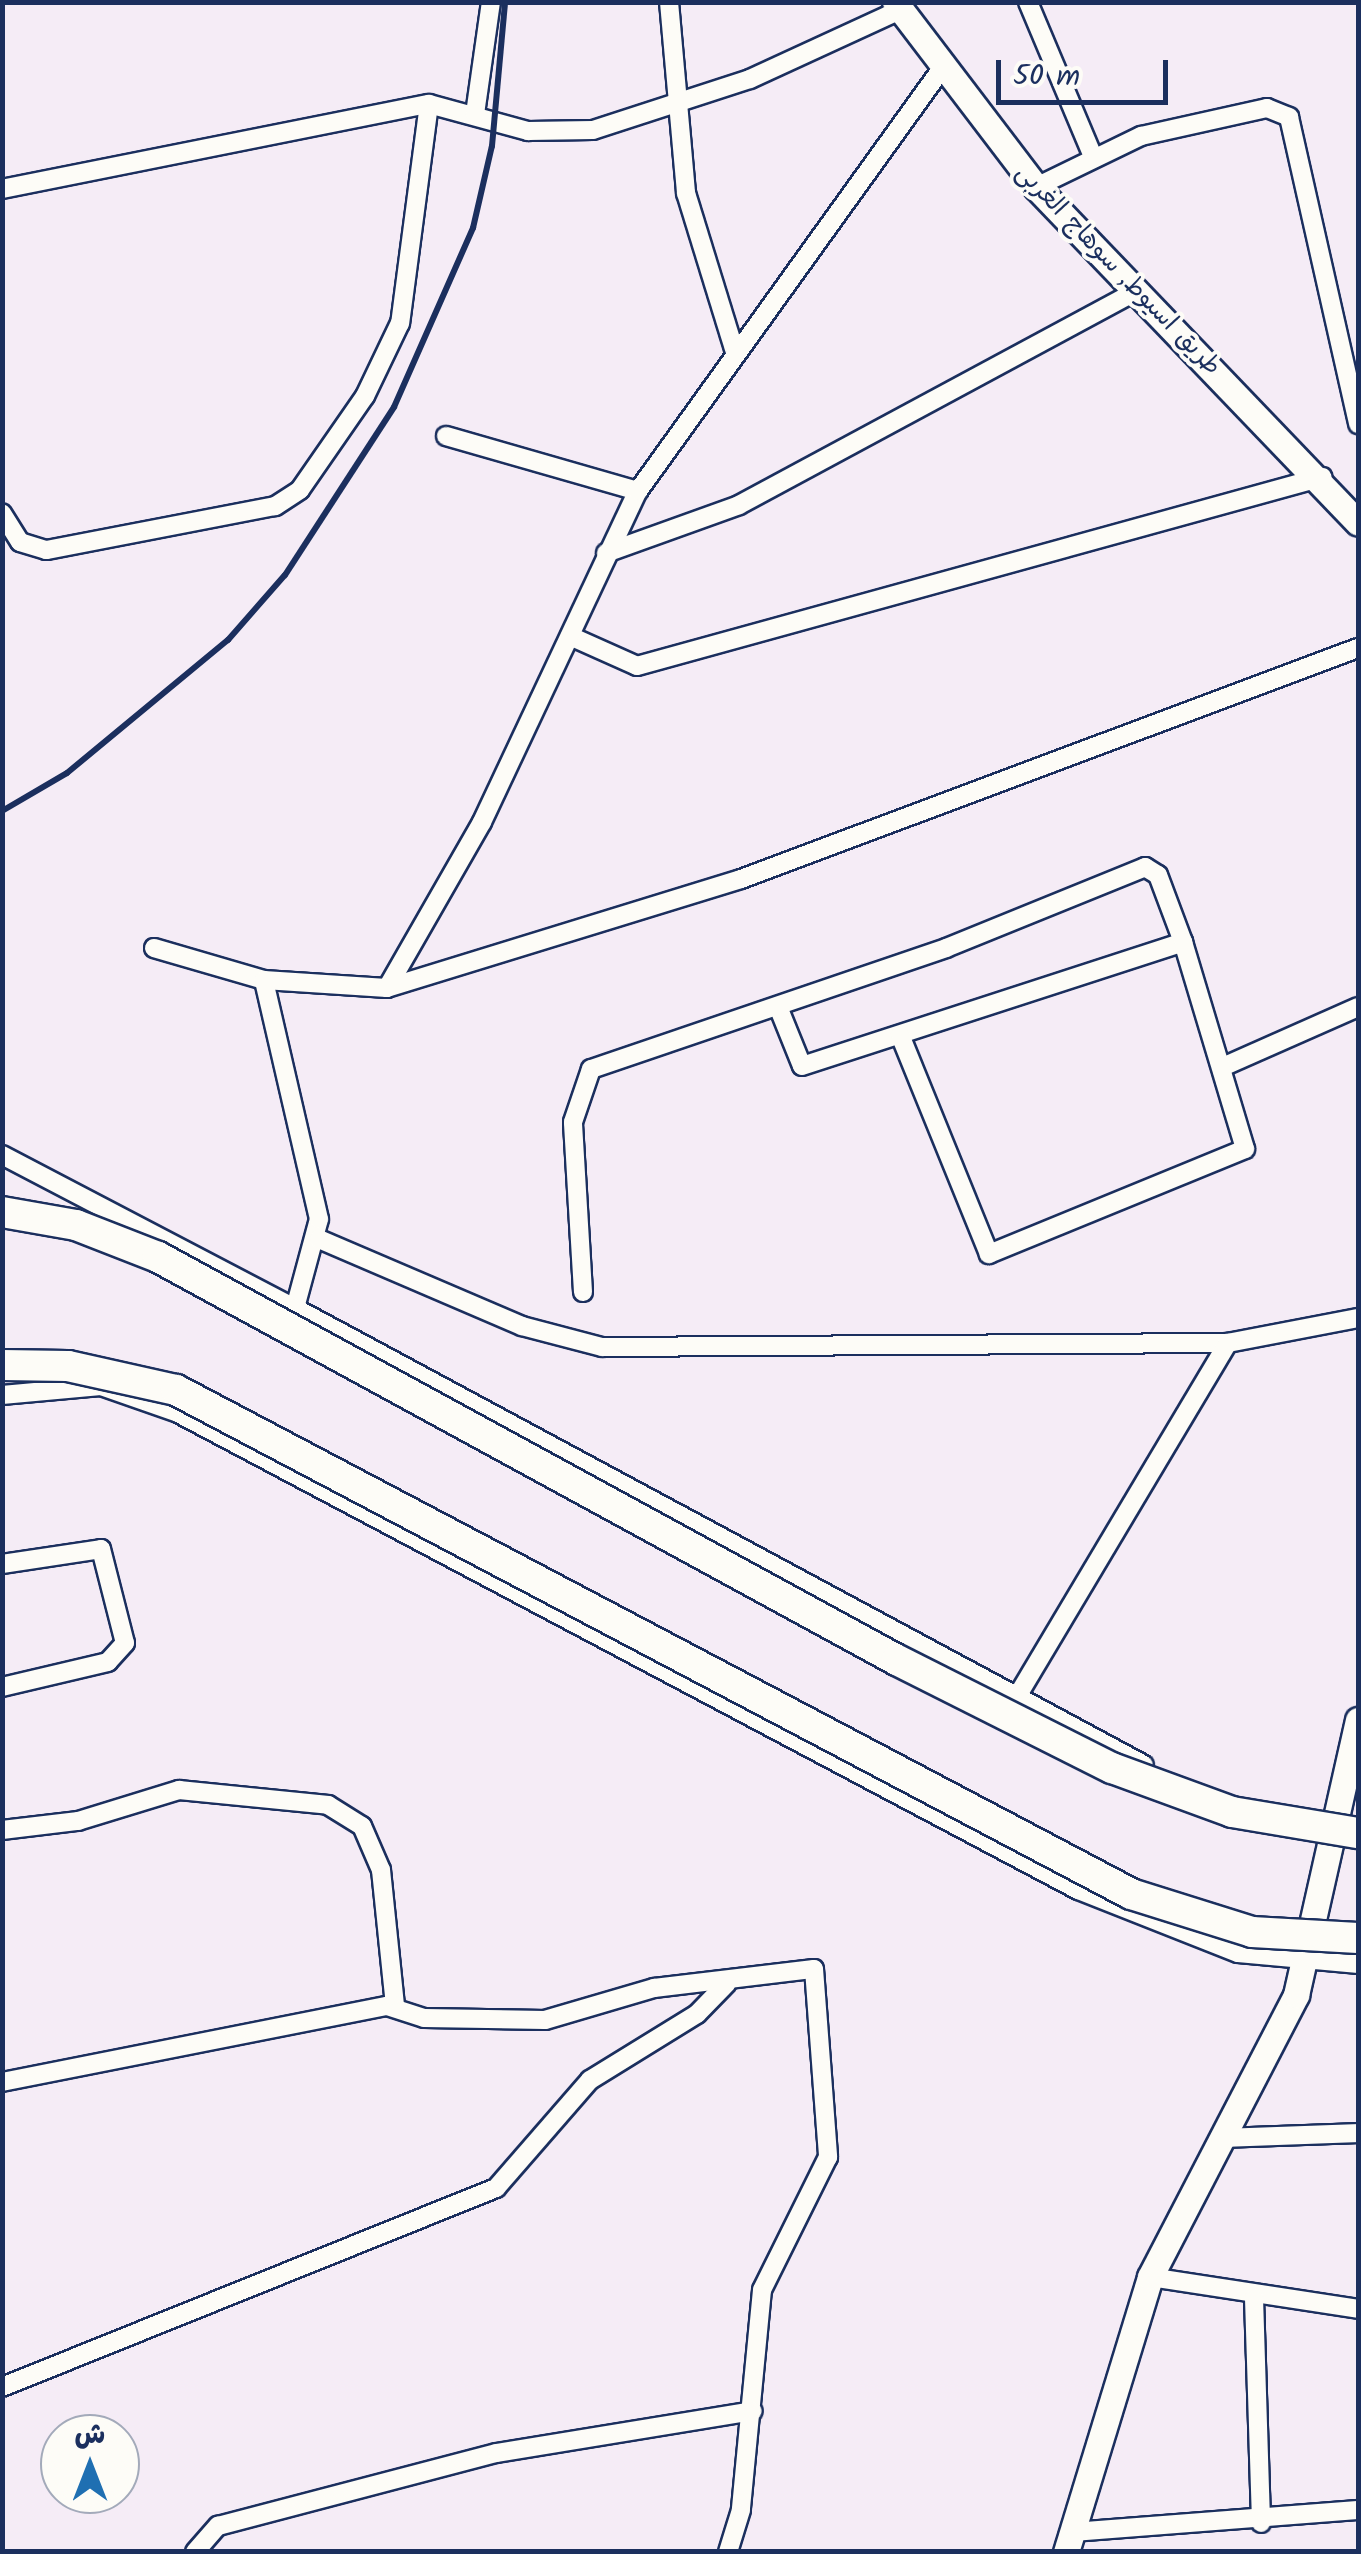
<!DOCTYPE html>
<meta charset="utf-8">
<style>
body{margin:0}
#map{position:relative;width:1361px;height:2554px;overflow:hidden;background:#f5ecf6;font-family:Kalam,"Playpen Sans Arabic",sans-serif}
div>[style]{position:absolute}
.roads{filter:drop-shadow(2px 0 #1b2f5e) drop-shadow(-2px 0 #1b2f5e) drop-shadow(0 2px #1b2f5e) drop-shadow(0 -2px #1b2f5e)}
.minor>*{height:18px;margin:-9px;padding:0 9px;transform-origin:9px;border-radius:9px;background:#fdfcf7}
.secondary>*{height:25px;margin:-12.5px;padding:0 12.5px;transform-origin:12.5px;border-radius:12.5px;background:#fdfcf7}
.rail>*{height:6px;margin:-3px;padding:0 3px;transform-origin:3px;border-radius:3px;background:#1b2f5e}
.bridges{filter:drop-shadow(2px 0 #1b2f5e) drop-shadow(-2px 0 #1b2f5e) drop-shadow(0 2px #1b2f5e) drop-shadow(0 -2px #1b2f5e)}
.trunk-bridge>*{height:30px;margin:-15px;padding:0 15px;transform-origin:15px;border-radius:15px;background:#fdfcf7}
span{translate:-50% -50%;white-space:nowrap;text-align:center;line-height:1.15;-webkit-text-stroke:8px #fdfcf7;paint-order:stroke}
.street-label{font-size:25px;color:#1b2f5e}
.frame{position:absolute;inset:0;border:5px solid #1b2f5e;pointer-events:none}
.north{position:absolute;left:40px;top:2414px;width:100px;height:100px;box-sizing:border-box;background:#fdfcf7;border:2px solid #a3aaba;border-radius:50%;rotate:0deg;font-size:28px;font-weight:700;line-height:40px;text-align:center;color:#1b2f5e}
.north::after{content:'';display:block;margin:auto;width:35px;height:45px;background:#1f6fb2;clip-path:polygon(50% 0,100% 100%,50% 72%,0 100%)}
.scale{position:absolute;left:996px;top:60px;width:172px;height:45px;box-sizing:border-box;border:5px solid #1b2f5e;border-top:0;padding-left:12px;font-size:30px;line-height:35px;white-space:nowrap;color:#1b2f5e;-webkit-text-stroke:8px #fdfcf7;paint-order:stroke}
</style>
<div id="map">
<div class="roads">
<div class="minor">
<i style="left:669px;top:2px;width:192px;rotate:84.9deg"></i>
<i style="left:686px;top:193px;width:163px;rotate:72.9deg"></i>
<i style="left:1028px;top:2px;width:165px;rotate:67.2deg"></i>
<i style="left:429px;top:104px;width:103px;rotate:15.3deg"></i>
<i style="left:528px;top:131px;width:65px;rotate:-0.9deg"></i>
<i style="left:593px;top:130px;width:165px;rotate:-18deg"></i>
<i style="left:750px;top:79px;width:165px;rotate:-24.7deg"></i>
<i style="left:475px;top:114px;width:113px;rotate:-81.9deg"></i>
<i style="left:1036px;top:187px;width:117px;rotate:-25.9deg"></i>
<i style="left:1141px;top:136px;width:129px;rotate:-12.5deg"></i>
<i style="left:1267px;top:108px;width:24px;rotate:22deg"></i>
<i style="left:1289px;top:117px;width:315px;rotate:77.3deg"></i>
<i style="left:2px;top:189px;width:435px;rotate:-11.3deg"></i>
<i style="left:429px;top:104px;width:221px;rotate:97.5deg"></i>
<i style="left:400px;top:323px;width:81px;rotate:115.6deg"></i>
<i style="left:365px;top:396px;width:114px;rotate:124.7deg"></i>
<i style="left:300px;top:490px;width:30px;rotate:147deg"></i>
<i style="left:275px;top:506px;width:233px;rotate:169.1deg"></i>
<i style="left:46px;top:550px;width:27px;rotate:-163deg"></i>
<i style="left:20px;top:542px;width:34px;rotate:-122deg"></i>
<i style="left:446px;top:436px;width:200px;rotate:16deg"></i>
<i style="left:606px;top:553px;width:141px;rotate:-19.8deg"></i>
<i style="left:739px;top:505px;width:450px;rotate:-28.3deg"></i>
<i style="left:570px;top:636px;width:73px;rotate:24.1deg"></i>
<i style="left:637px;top:666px;width:711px;rotate:-15.42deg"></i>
<i style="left:154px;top:948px;width:115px;rotate:16.2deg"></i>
<i style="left:264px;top:980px;width:123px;rotate:3.7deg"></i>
<i style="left:387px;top:988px;width:191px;rotate:-60.2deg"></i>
<i style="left:482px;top:822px;width:366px;rotate:-64.8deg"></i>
<i style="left:638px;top:491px;width:517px;rotate:-54.28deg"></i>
<i style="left:387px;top:988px;width:370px;rotate:-17.1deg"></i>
<i style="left:741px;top:879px;width:659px;rotate:-20.53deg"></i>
<i style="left:779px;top:1009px;width:61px;rotate:68deg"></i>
<i style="left:802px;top:1066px;width:401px;rotate:-18deg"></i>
<i style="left:1227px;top:1065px;width:143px;rotate:-23.9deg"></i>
<i style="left:2px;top:1155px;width:331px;rotate:27.6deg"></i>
<i style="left:295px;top:1308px;width:92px;rotate:-74.9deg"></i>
<i style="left:319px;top:1219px;width:245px;rotate:-103deg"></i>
<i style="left:319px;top:1239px;width:221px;rotate:23.2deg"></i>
<i style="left:522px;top:1326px;width:83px;rotate:14.7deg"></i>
<i style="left:602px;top:1347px;width:626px;rotate:-0.37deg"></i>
<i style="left:1228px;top:1343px;width:132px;rotate:-10.9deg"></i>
<i style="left:583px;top:1292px;width:170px;rotate:-93.4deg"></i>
<i style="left:573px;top:1122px;width:56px;rotate:-71.2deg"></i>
<i style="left:591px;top:1069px;width:375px;rotate:-18.8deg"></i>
<i style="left:946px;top:948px;width:215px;rotate:-22.1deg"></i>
<i style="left:1145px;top:867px;width:15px;rotate:32deg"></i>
<i style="left:1158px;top:875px;width:72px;rotate:69.5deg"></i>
<i style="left:1183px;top:942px;width:216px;rotate:73.3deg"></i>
<i style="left:1245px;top:1149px;width:277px;rotate:157.7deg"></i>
<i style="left:989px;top:1254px;width:236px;rotate:-112.1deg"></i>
<i style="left:295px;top:1308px;width:964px;rotate:28.29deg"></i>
<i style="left:2px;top:1395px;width:99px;rotate:-5.2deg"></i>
<i style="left:101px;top:1386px;width:82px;rotate:19.3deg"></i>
<i style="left:178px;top:1413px;width:1019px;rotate:27.92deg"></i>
<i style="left:1078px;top:1890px;width:172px;rotate:21.5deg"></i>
<i style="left:1238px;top:1953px;width:121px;rotate:5.2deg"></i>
<i style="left:2px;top:1564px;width:100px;rotate:-8.6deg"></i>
<i style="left:101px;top:1549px;width:97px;rotate:75.7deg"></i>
<i style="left:125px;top:1643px;width:25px;rotate:132deg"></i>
<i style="left:108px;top:1662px;width:109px;rotate:166.7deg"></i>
<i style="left:1015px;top:1700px;width:416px;rotate:-59.2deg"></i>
<i style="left:2px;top:1830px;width:77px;rotate:-6.8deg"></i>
<i style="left:78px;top:1821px;width:106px;rotate:-17.1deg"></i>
<i style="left:179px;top:1790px;width:150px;rotate:5.7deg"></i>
<i style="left:328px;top:1805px;width:40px;rotate:32deg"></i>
<i style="left:362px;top:1826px;width:48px;rotate:66.6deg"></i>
<i style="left:381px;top:1870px;width:137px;rotate:84.1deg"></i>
<i style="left:2px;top:2082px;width:392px;rotate:-11.2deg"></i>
<i style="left:387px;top:2006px;width:39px;rotate:18deg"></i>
<i style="left:424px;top:2018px;width:121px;rotate:0.9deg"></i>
<i style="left:545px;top:2020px;width:114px;rotate:-16.4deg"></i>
<i style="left:654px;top:1988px;width:161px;rotate:-6.8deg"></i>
<i style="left:814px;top:1969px;width:189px;rotate:85.7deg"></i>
<i style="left:828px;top:2157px;width:148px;rotate:116.4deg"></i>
<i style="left:762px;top:2290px;width:221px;rotate:95.5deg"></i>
<i style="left:741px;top:2510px;width:44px;rotate:107.2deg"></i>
<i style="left:1224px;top:2138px;width:134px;rotate:-2.1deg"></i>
<i style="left:1150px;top:2277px;width:210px;rotate:8.7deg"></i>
<i style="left:1254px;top:2298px;width:225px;rotate:88.2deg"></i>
<i style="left:2px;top:2387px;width:533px;rotate:-21.94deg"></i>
<i style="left:496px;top:2188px;width:143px;rotate:-49deg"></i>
<i style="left:590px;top:2080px;width:126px;rotate:-31.7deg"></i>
<i style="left:697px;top:2014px;width:43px;rotate:-45.9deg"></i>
<i style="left:1072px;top:2532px;width:287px;rotate:-4.4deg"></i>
<i style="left:195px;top:2552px;width:35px;rotate:-49deg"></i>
<i style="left:218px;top:2526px;width:288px;rotate:-14.7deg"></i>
<i style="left:497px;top:2453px;width:259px;rotate:-9.3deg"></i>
</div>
<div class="secondary">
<i style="left:895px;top:2px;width:233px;rotate:52.7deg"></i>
<i style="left:1036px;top:187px;width:465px;rotate:46.2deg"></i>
<i style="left:1066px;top:2552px;width:288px;rotate:-73deg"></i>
<i style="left:1150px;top:2277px;width:318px;rotate:-62.6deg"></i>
<i style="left:1296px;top:1995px;width:282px;rotate:-77.3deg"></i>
</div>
</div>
<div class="rail">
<i style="left:2px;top:811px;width:75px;rotate:-30.3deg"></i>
<i style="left:67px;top:773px;width:209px;rotate:-39.6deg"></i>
<i style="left:228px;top:640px;width:86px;rotate:-48.8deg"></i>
<i style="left:285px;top:575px;width:200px;rotate:-57deg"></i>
<i style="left:394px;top:407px;width:196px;rotate:-66.2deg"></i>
<i style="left:473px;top:228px;width:84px;rotate:-77deg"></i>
<i style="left:492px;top:146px;width:145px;rotate:-84.8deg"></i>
</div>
<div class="bridges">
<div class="trunk-bridge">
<i style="left:2px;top:1212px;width:75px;rotate:10deg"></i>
<i style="left:76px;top:1225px;width:88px;rotate:21.3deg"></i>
<i style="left:158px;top:1257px;width:842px;rotate:28.61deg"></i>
<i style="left:897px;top:1660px;width:241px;rotate:26.7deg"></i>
<i style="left:1112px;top:1768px;width:128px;rotate:20.1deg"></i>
<i style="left:1232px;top:1812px;width:128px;rotate:9.5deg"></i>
<i style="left:2px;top:1365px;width:66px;rotate:0.9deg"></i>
<i style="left:68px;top:1366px;width:111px;rotate:12.5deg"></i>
<i style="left:176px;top:1390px;width:1080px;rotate:27.82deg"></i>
<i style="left:1131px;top:1894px;width:127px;rotate:17.4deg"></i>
<i style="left:1252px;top:1932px;width:106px;rotate:3.2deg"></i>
</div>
</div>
<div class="street-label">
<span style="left:1118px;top:270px;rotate:46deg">طريق اسيوط, سوهاج الغربى</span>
</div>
<div class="frame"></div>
<div class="north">ش</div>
<div class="scale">50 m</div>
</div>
